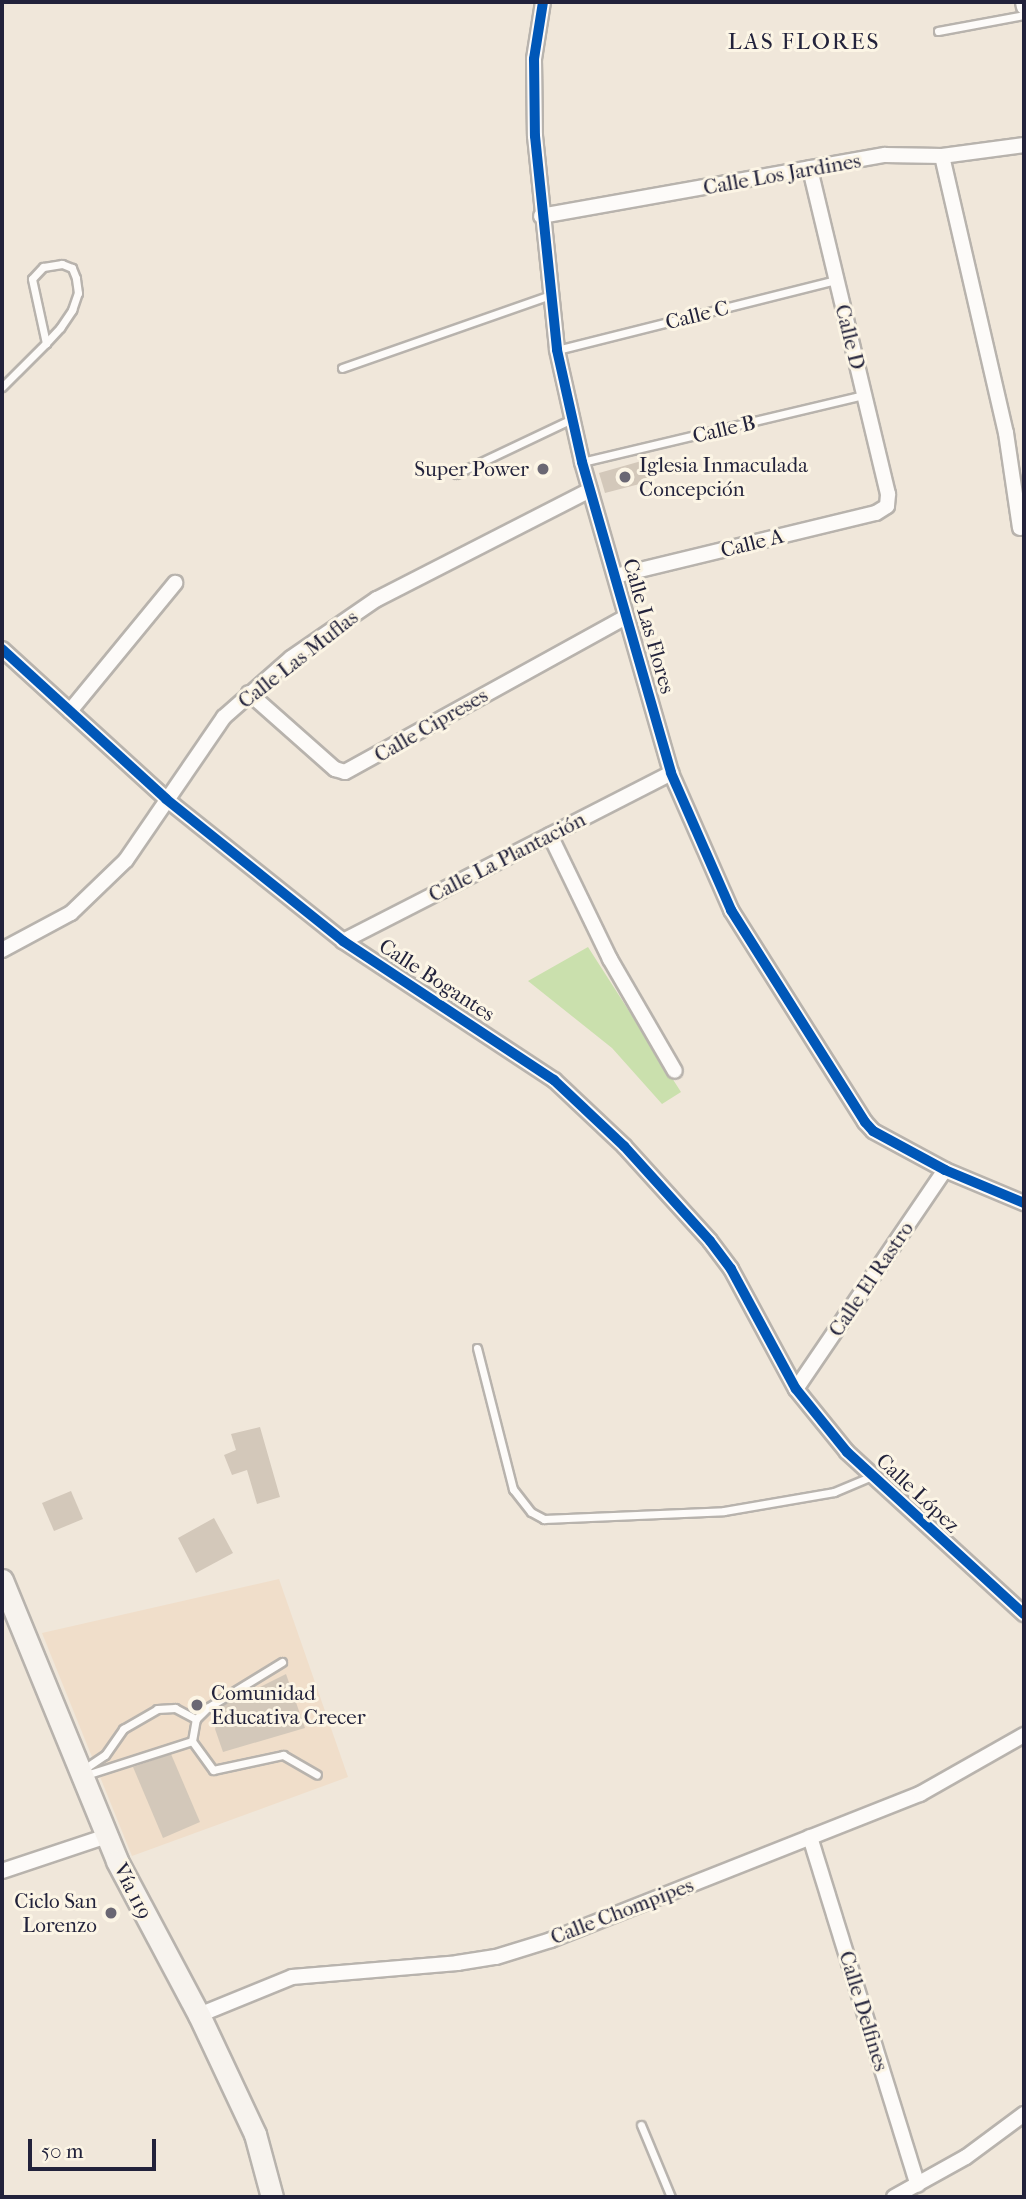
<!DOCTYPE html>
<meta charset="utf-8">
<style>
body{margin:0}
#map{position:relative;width:1026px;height:2199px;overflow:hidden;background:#f0e7da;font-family:"IM FELL French Canon",serif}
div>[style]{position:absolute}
.built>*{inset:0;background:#f0deca}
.green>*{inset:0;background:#cae0ad}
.building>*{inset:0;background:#d3c8ba}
.roads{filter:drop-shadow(2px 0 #b8b3ad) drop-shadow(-2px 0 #b8b3ad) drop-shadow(0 2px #b8b3ad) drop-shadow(0 -2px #b8b3ad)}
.lane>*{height:7px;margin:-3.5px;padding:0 3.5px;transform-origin:3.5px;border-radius:3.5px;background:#fdfbf9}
.street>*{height:14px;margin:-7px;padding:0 7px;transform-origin:7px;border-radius:7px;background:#fdfbf9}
.secondary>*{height:21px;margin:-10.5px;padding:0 10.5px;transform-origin:10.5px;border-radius:10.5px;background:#f7f3ee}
.cycleway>*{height:10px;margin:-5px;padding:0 5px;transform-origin:5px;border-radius:5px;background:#0057b8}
.dots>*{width:19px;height:19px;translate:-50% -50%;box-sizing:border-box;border:4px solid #fcf5e5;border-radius:50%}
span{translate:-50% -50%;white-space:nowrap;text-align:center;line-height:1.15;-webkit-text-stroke:6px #fcf5e5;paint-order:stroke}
.street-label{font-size:21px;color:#22223b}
.poi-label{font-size:21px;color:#22223b}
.left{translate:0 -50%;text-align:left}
.right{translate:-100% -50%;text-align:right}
.neighbourhood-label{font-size:23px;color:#22223b;letter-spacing:2px}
.frame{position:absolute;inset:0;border:4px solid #22223b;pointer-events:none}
.scale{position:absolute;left:28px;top:2139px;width:128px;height:32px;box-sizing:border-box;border:4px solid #22223b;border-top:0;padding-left:9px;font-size:21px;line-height:24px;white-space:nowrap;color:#22223b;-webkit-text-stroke:5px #fcf5e5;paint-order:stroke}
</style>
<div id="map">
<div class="built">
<i style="clip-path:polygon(279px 1579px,348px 1777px,132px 1856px,42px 1633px)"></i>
</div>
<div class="green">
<i style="clip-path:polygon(588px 947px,681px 1092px,662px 1104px,612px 1048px,528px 981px)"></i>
</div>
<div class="building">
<i style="clip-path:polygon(645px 460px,651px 481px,605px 493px,599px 473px)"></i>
<i style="clip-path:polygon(260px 1427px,280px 1497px,257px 1504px,247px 1470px,232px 1475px,224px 1455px,236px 1450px,231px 1434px)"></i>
<i style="clip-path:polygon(71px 1491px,83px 1519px,54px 1531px,42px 1503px)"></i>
<i style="clip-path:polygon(214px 1518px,233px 1553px,196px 1573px,178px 1538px)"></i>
<i style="clip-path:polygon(286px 1674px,305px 1728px,223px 1752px,215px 1729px,222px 1706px)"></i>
<i style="clip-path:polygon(171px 1754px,200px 1822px,163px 1838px,133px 1767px)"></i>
</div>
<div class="roads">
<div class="lane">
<i style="left:938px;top:31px;width:87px;rotate:-10.5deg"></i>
<i style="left:557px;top:350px;width:288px;rotate:-14.1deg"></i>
<i style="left:342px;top:368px;width:220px;rotate:-19.3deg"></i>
<i style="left:2px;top:387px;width:62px;rotate:-45deg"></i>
<i style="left:46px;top:343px;width:21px;rotate:-47deg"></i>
<i style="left:60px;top:328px;width:22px;rotate:-56deg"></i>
<i style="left:72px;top:310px;width:18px;rotate:-71deg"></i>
<i style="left:78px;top:293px;width:15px;rotate:-98deg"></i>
<i style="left:76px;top:278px;width:11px;rotate:-112deg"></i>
<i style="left:72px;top:268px;width:11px;rotate:-158deg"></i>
<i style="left:62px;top:264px;width:19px;rotate:171deg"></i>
<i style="left:43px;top:267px;width:16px;rotate:133deg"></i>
<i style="left:32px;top:279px;width:66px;rotate:77.7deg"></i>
<i style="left:582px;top:462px;width:290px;rotate:-13.4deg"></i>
<i style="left:456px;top:474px;width:128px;rotate:-25.4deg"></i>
<i style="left:477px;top:1348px;width:146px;rotate:75.7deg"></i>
<i style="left:513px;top:1489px;width:29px;rotate:52deg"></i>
<i style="left:531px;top:1512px;width:15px;rotate:28deg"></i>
<i style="left:544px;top:1519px;width:180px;rotate:-2.5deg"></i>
<i style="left:724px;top:1511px;width:112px;rotate:-9.8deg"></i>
<i style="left:834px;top:1492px;width:41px;rotate:-22.8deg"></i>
<i style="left:192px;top:1741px;width:36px;rotate:54deg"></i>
<i style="left:213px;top:1770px;width:72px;rotate:-12.1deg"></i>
<i style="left:283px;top:1755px;width:39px;rotate:30deg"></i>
<i style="left:84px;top:1769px;width:25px;rotate:-34deg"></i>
<i style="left:105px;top:1755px;width:32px;rotate:-55deg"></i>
<i style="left:123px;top:1729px;width:39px;rotate:-30deg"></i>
<i style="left:157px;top:1709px;width:18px;rotate:-3deg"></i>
<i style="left:175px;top:1708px;width:24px;rotate:28deg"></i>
<i style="left:86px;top:1775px;width:111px;rotate:-17.8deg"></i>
<i style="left:192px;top:1741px;width:22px;rotate:-80deg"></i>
<i style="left:196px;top:1719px;width:16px;rotate:-45deg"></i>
<i style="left:207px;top:1708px;width:88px;rotate:-31.5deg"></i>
<i style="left:641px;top:2125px;width:78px;rotate:67.4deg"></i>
</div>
<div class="street">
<i style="left:543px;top:2px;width:58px;rotate:99deg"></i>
<i style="left:534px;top:59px;width:77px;rotate:89.3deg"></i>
<i style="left:535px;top:136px;width:215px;rotate:84.1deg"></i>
<i style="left:557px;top:350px;width:115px;rotate:77.4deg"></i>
<i style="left:582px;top:462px;width:323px;rotate:74deg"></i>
<i style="left:671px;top:773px;width:150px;rotate:66.3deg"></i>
<i style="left:731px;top:910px;width:251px;rotate:57.7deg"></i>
<i style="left:865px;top:1122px;width:12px;rotate:48deg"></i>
<i style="left:873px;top:1131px;width:82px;rotate:28.4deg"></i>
<i style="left:945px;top:1170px;width:86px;rotate:22.7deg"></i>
<i style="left:1023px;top:2px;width:5px;rotate:79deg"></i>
<i style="left:942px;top:156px;width:284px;rotate:77deg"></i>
<i style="left:1006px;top:433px;width:96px;rotate:81.6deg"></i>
<i style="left:541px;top:216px;width:349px;rotate:-10.1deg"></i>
<i style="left:885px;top:155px;width:57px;rotate:1deg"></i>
<i style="left:942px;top:156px;width:83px;rotate:-7.6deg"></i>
<i style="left:615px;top:576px;width:268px;rotate:-13.6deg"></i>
<i style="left:876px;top:513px;width:13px;rotate:-32deg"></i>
<i style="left:887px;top:506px;width:12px;rotate:-85deg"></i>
<i style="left:888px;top:494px;width:335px;rotate:-103.5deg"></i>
<i style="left:2px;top:649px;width:222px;rotate:42.4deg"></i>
<i style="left:166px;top:799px;width:227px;rotate:38.7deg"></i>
<i style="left:343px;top:941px;width:253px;rotate:33.4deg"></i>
<i style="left:554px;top:1080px;width:96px;rotate:43.3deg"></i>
<i style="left:624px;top:1146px;width:128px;rotate:47.8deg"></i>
<i style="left:710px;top:1241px;width:35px;rotate:53deg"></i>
<i style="left:731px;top:1269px;width:136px;rotate:61.6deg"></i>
<i style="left:796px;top:1389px;width:81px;rotate:51deg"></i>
<i style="left:847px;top:1452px;width:240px;rotate:42.5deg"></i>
<i style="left:249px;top:693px;width:115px;rotate:41.5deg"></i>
<i style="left:335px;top:769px;width:10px;rotate:17deg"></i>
<i style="left:345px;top:772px;width:321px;rotate:-28.9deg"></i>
<i style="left:70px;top:711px;width:166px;rotate:-50.6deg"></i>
<i style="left:550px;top:835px;width:138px;rotate:64.2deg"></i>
<i style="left:610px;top:959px;width:129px;rotate:59.9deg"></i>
<i style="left:343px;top:941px;width:369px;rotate:-27.1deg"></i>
<i style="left:2px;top:950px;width:78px;rotate:-28.2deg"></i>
<i style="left:71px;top:913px;width:76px;rotate:-43.9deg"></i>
<i style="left:126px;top:860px;width:173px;rotate:-55.6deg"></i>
<i style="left:224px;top:717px;width:89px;rotate:-41.4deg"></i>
<i style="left:291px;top:658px;width:104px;rotate:-34.5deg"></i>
<i style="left:377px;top:599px;width:239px;rotate:-27.1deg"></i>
<i style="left:796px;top:1389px;width:265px;rotate:-55.8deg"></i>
<i style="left:810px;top:1837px;width:364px;rotate:72.8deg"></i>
<i style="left:2px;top:1871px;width:111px;rotate:-18.4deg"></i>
<i style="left:199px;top:2015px;width:100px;rotate:-22.2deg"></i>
<i style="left:292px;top:1977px;width:166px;rotate:-4.8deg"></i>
<i style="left:457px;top:1963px;width:39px;rotate:-9deg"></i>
<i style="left:496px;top:1957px;width:58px;rotate:-17.2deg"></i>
<i style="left:551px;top:1940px;width:397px;rotate:-21.6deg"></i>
<i style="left:920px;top:1794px;width:120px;rotate:-29.6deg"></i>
<i style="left:894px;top:2197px;width:82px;rotate:-29.1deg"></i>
<i style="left:966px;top:2157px;width:72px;rotate:-36.6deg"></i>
</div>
<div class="secondary">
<i style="left:2px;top:1580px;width:304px;rotate:67.7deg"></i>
<i style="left:117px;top:1861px;width:174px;rotate:62deg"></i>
<i style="left:199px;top:2015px;width:132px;rotate:64.8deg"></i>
<i style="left:255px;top:2134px;width:65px;rotate:74.9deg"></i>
</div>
</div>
<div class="cycleway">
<i style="left:543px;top:2px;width:58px;rotate:99deg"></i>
<i style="left:534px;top:59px;width:77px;rotate:89.3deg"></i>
<i style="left:535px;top:136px;width:215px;rotate:84.1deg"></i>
<i style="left:557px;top:350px;width:115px;rotate:77.4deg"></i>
<i style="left:582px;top:462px;width:323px;rotate:74deg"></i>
<i style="left:671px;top:773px;width:150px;rotate:66.3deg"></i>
<i style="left:731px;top:910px;width:251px;rotate:57.7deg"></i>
<i style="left:865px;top:1122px;width:12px;rotate:48deg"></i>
<i style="left:873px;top:1131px;width:82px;rotate:28.4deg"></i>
<i style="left:945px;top:1170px;width:86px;rotate:22.7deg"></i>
<i style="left:2px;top:649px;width:222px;rotate:42.4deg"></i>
<i style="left:166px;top:799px;width:227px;rotate:38.7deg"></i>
<i style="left:343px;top:941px;width:253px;rotate:33.4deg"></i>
<i style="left:554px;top:1080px;width:96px;rotate:43.3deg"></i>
<i style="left:624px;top:1146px;width:128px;rotate:47.8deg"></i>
<i style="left:710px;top:1241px;width:35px;rotate:53deg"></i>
<i style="left:731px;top:1269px;width:136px;rotate:61.6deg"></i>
<i style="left:796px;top:1389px;width:81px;rotate:51deg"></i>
<i style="left:847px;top:1452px;width:240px;rotate:42.5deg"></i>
</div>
<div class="dots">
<i style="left:543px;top:469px;background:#6a6773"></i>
<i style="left:625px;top:477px;background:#6a6773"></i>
<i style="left:197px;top:1705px;background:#6a6773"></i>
<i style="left:111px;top:1913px;background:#6a6773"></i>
</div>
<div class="street-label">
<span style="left:782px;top:174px;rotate:-10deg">Calle Los Jardines</span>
<span style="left:697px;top:315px;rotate:-14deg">Calle C</span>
<span style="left:850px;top:337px;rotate:76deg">Calle D</span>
<span style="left:724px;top:429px;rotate:-13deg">Calle B</span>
<span style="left:752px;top:543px;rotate:-14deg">Calle A</span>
<span style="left:649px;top:626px;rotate:74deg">Calle Las Flores</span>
<span style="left:298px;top:659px;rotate:-38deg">Calle Las Muflas</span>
<span style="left:431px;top:725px;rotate:-30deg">Calle Cipreses</span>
<span style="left:507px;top:857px;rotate:-27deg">Calle La Plantación</span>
<span style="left:437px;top:980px;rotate:33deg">Calle Bogantes</span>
<span style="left:871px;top:1279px;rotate:-56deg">Calle El Rastro</span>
<span style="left:918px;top:1493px;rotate:43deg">Calle López</span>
<span style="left:133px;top:1891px;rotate:63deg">Vía 119</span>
<span style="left:622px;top:1911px;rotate:-21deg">Calle Chompipes</span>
<span style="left:864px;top:2011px;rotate:73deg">Calle Delfines</span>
</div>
<div class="poi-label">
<span class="left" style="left:639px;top:477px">Iglesia Inmaculada<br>Concepción</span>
<span class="right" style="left:529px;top:469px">Super Power</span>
<span class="left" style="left:211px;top:1705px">Comunidad<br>Educativa Crecer</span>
<span class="right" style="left:97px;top:1913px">Ciclo San<br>Lorenzo</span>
</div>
<div class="neighbourhood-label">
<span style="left:804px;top:42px">LAS FLORES</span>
</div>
<div class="frame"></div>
<div class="scale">50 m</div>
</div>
